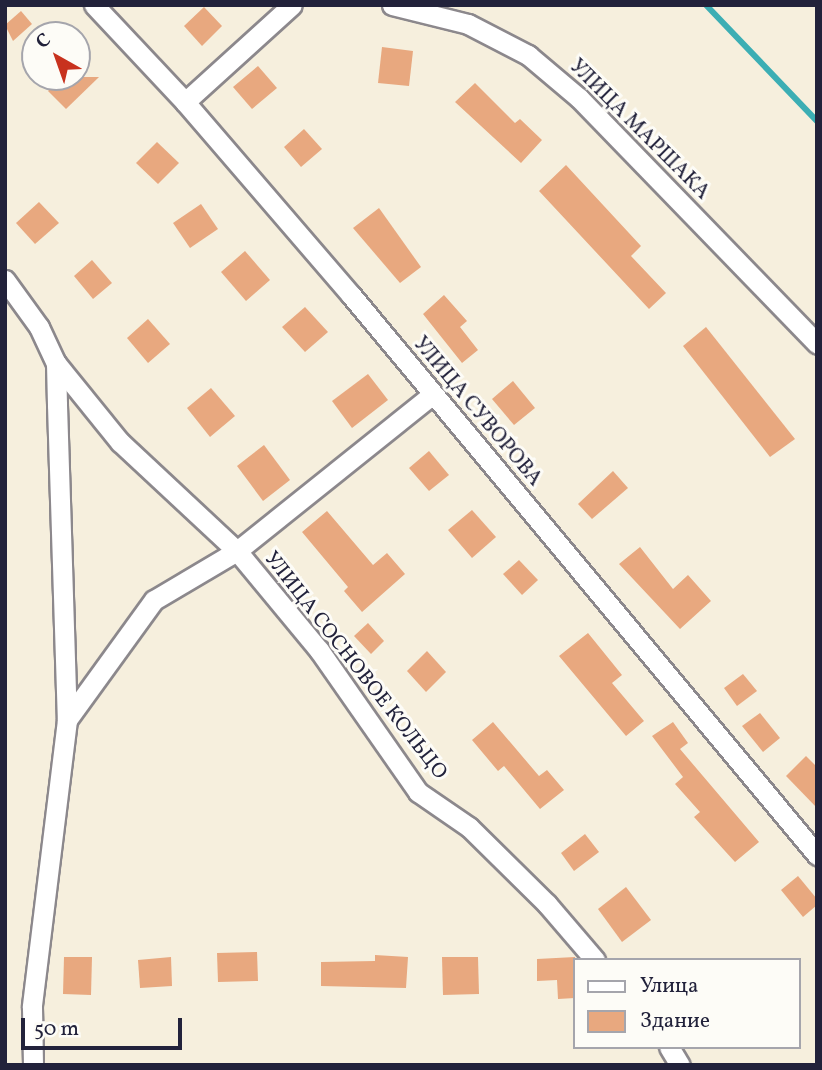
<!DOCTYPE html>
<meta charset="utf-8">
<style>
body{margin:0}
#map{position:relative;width:822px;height:1070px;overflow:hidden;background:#f6efdd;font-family:Vollkorn,serif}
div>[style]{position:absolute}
.stream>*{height:6px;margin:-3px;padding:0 3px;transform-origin:3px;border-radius:3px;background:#3caeb4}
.building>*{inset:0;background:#e8a87f}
.roads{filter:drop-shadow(2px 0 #8c888c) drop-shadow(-2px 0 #8c888c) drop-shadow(0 2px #8c888c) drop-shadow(0 -2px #8c888c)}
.street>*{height:19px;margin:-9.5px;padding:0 9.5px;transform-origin:9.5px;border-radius:9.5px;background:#fff}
span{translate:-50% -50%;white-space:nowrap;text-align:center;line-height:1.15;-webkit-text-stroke:6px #fdfcf7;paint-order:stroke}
.street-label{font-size:21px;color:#22223b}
.frame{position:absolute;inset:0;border:7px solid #22223b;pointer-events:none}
.legend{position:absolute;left:573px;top:958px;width:228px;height:91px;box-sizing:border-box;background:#fdfcf7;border:2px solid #a5a5ac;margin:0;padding:9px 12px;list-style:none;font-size:21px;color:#22223b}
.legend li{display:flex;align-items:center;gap:14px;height:35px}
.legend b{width:35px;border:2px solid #a5a5ac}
.north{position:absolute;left:21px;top:21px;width:70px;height:70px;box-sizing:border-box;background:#fdfcf7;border:2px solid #a5a5ac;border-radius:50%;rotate:320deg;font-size:19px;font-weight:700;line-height:28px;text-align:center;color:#22223b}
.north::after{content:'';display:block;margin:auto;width:24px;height:32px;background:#c8321e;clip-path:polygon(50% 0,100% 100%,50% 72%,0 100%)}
.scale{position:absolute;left:21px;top:1018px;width:161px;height:32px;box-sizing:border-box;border:4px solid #22223b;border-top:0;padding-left:9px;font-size:21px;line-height:24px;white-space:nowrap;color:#22223b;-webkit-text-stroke:5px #fdfcf7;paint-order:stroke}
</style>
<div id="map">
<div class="stream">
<i style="left:706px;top:5px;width:161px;rotate:46.3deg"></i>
</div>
<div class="building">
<i style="clip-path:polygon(204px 7px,222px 26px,202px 46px,184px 26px)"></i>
<i style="clip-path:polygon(21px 11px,32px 24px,13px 41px,5px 25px)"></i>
<i style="clip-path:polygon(382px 47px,413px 51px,409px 86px,378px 83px)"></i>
<i style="clip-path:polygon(258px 66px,277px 88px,252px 109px,233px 87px)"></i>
<i style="clip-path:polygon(62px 77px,99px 77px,66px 109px,48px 91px)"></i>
<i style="clip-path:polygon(475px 83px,515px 123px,520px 119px,542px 140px,521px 163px,455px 102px)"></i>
<i style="clip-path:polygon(304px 129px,322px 149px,301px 167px,284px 147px)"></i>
<i style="clip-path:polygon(157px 142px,179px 163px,158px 184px,136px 163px)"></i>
<i style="clip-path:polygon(566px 165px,641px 246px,631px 256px,666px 293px,649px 309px,539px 191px)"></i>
<i style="clip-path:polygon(39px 202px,59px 223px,35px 244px,16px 223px)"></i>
<i style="clip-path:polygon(201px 204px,218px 229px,190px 248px,173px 223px)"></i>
<i style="clip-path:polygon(379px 208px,421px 267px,400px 283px,353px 228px)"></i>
<i style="clip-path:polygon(245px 251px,270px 280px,246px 301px,221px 272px)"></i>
<i style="clip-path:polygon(92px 260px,112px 283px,93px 299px,74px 276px)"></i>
<i style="clip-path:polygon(444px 295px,467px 321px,460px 327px,478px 350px,462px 363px,423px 314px)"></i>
<i style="clip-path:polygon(305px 307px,328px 332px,305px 352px,282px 327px)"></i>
<i style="clip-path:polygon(148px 319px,170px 344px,148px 363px,127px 338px)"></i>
<i style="clip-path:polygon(706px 327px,795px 439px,770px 457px,683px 346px)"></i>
<i style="clip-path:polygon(368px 374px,388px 400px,352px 428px,332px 401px)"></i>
<i style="clip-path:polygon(513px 381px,535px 408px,514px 425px,492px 399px)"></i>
<i style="clip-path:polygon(211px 388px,235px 416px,210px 437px,187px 408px)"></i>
<i style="clip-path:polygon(264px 445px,290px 480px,263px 501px,237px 466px)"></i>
<i style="clip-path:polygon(429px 451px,449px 475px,429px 491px,409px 468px)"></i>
<i style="clip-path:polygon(613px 471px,628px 488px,592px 519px,578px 504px)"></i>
<i style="clip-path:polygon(472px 510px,496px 537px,472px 558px,448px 530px)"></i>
<i style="clip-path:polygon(327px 511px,373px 565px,387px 553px,405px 574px,362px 612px,344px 591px,348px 587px,302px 532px)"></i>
<i style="clip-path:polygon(640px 547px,673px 589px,688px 575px,711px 601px,680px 629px,619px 564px)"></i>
<i style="clip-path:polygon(519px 560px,538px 580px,522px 595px,503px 574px)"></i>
<i style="clip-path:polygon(368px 623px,384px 641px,371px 654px,354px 636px)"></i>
<i style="clip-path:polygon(588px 633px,622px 675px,612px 683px,644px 721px,626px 736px,559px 656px)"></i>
<i style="clip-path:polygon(427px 651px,446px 672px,426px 692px,407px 671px)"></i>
<i style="clip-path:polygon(743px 674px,757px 691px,737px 706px,724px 688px)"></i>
<i style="clip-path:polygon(760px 713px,780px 738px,763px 752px,742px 726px)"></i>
<i style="clip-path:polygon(493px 722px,539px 776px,547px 770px,564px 790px,540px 809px,504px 766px,498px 771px,472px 740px)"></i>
<i style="clip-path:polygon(673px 722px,688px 743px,680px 749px,759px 842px,735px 862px,694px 817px,700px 812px,675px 784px,683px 777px,652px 736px)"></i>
<i style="clip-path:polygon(806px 756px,817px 767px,817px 808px,786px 776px)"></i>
<i style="clip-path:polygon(585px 834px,599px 852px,574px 871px,561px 853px)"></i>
<i style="clip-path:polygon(798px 876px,817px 899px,817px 905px,803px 917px,781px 890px)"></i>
<i style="clip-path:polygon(626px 887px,651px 920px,622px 942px,598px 909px)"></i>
<i style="clip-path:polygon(257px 952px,258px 981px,218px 982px,217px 953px)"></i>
<i style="clip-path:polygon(375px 955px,408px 957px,406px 988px,321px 986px,321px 962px,375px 961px)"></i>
<i style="clip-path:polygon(64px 957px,92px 957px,91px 995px,63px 994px)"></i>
<i style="clip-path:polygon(171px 957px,172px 986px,140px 988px,138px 960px)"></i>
<i style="clip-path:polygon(442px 957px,478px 957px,479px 994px,443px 995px)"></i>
<i style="clip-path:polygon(575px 957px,575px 998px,558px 999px,557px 980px,537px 981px,537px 959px)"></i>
</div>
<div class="roads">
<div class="street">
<i style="left:94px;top:5px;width:133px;rotate:46.8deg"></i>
<i style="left:185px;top:102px;width:255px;rotate:49.3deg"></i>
<i style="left:351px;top:295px;width:729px;rotate:50.23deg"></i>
<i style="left:392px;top:5px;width:78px;rotate:14deg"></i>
<i style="left:468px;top:24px;width:68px;rotate:27.3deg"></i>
<i style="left:528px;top:55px;width:67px;rotate:40.1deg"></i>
<i style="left:579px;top:98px;width:342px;rotate:45.9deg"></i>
<i style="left:185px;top:102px;width:144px;rotate:-42.2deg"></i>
<i style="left:5px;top:280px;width:58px;rotate:54.1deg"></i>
<i style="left:39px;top:327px;width:40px;rotate:65deg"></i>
<i style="left:56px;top:363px;width:42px;rotate:88.6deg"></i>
<i style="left:57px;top:405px;width:315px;rotate:88.2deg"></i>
<i style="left:67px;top:720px;width:289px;rotate:97deg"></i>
<i style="left:32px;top:1007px;width:58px;rotate:89deg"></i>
<i style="left:56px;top:363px;width:102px;rotate:51deg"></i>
<i style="left:120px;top:442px;width:160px;rotate:43deg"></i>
<i style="left:237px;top:551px;width:129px;rotate:50.4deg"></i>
<i style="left:319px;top:650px;width:173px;rotate:55.1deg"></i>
<i style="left:418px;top:792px;width:62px;rotate:34.5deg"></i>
<i style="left:469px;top:827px;width:110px;rotate:44.6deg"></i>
<i style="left:547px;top:904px;width:74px;rotate:49.4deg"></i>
<i style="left:67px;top:720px;width:148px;rotate:-54.1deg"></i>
<i style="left:154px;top:600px;width:96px;rotate:-30.6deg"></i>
<i style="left:237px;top:551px;width:251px;rotate:-38.7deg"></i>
<i style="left:669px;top:1047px;width:21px;rotate:59deg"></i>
</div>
</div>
<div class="street-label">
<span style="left:639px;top:130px;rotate:45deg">УЛИЦА МАРШАКА</span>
<span style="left:477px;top:412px;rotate:50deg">УЛИЦА СУВОРОВА</span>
<span style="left:355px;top:666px;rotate:52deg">УЛИЦА СОСНОВОЕ КОЛЬЦО</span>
</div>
<div class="frame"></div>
<ul class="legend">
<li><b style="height:9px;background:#fff"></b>Улица</li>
<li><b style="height:19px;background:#e8a87f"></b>Здание</li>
</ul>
<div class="north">С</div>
<div class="scale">50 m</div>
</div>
